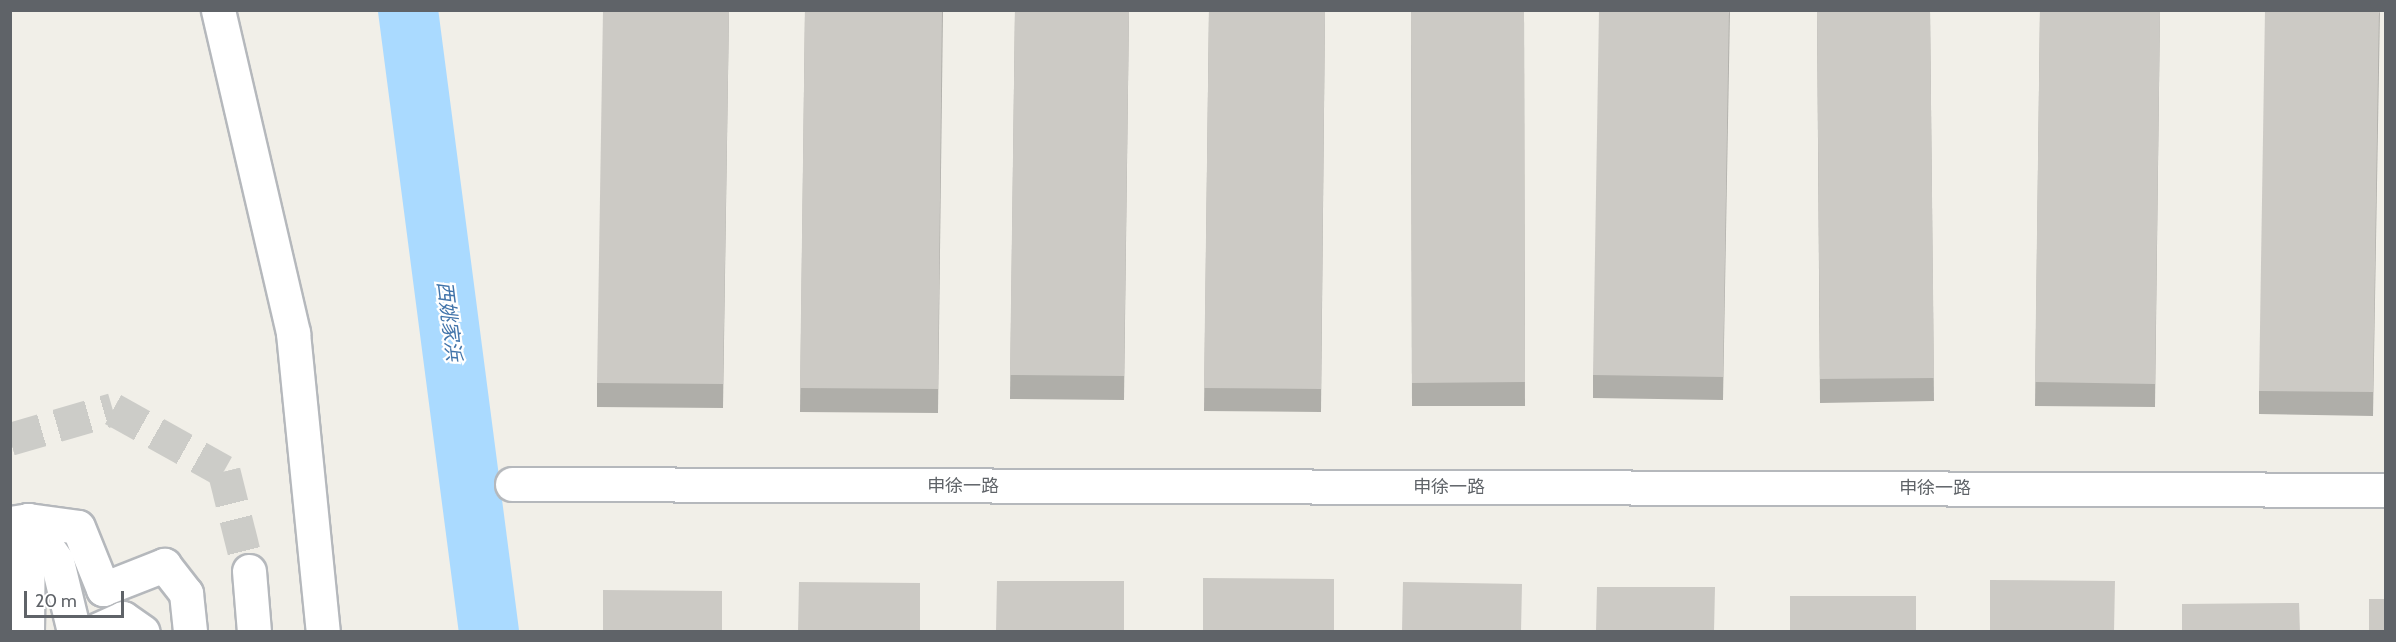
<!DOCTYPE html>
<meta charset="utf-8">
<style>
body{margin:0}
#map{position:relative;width:2396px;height:642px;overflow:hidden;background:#f1efe8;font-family:Cabin,"Noto Sans SC",sans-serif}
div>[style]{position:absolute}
.river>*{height:60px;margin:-30px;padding:0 30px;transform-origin:30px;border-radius:30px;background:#aadaff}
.minor-tunnel>*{height:33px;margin-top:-16.5px;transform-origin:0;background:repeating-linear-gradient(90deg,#ccccc8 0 33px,transparent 0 49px)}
.roads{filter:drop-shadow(2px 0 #b5b8bc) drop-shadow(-2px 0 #b5b8bc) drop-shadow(0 2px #b5b8bc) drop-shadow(0 -2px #b5b8bc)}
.minor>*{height:33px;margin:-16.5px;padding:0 16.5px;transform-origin:16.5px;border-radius:16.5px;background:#fff}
.wall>*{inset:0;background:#afaea9}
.building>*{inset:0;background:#cccac5}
span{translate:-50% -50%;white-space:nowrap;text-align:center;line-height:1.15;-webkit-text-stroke:4.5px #fff;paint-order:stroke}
.street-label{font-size:18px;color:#5f6368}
.water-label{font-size:20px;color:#4174aa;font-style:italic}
.frame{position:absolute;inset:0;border:12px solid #5f6368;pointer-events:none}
.scale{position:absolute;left:24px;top:591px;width:100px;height:27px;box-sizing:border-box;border:3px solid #5f6368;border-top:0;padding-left:8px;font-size:18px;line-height:21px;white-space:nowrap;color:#5f6368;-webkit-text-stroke:4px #fff;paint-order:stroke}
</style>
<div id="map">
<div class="river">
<i style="left:408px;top:10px;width:627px;rotate:82.58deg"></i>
</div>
<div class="minor-tunnel">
<i style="left:10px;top:439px;width:107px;rotate:-16.2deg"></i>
<i style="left:113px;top:409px;width:127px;rotate:29.2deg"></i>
<i style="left:224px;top:471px;width:103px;rotate:76deg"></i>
</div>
<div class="roads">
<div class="minor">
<i style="left:218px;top:10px;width:332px;rotate:76.9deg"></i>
<i style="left:293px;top:333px;width:301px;rotate:84.3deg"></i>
<i style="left:512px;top:484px;width:1874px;rotate:0.18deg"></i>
<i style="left:28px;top:520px;width:50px;rotate:54.7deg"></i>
<i style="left:57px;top:561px;width:73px;rotate:76.5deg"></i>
<i style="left:10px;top:523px;width:18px;rotate:-9deg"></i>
<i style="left:28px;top:520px;width:50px;rotate:8deg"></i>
<i style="left:78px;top:527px;width:67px;rotate:68deg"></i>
<i style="left:103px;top:589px;width:66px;rotate:-21.5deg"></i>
<i style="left:164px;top:565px;width:36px;rotate:52deg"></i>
<i style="left:186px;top:593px;width:39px;rotate:84deg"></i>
<i style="left:249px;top:571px;width:61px;rotate:85.3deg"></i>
<i style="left:27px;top:632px;width:112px;rotate:-89.5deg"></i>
<i style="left:92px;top:632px;width:34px;rotate:-24deg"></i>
<i style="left:123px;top:618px;width:24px;rotate:35deg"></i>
</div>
</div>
<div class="wall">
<i style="clip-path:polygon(729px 10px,723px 408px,597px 407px,597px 383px)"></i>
<i style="clip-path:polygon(805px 10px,943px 10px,938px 413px,800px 412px)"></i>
<i style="clip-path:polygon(1015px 10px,1129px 10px,1124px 400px,1010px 399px)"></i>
<i style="clip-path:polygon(1209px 10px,1325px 10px,1321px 412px,1204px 411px)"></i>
<i style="clip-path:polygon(1411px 10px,1524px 10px,1525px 406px,1412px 406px)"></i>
<i style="clip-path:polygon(1730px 10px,1723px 400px,1593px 398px,1593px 375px)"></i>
<i style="clip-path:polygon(1817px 10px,1930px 10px,1934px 401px,1820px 403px)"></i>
<i style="clip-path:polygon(2040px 10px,2160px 10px,2155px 407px,2035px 406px)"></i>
<i style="clip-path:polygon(2380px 10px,2373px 416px,2259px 414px,2259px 391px)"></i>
</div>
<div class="building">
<i style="clip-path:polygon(603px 10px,729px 10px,723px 384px,597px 383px)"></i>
<i style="clip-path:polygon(805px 10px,942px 10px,938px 389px,800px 388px)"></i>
<i style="clip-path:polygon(1015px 10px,1129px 10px,1124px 376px,1010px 375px)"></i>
<i style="clip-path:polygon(1209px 10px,1325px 10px,1321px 389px,1204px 388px)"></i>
<i style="clip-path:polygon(1411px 10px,1524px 10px,1525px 382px,1412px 383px)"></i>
<i style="clip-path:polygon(1599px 10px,1729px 10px,1723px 377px,1593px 375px)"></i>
<i style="clip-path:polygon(1817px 10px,1930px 10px,1934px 378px,1820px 379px)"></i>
<i style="clip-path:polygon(2040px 10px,2160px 10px,2155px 384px,2035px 382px)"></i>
<i style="clip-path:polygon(2265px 10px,2379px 10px,2373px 392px,2259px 391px)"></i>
<i style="clip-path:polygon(1203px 578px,1334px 579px,1334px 632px,1203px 632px)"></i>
<i style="clip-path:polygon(1990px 580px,2115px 581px,2114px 632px,1990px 632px)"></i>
<i style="clip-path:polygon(997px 581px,1124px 581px,1124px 632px,996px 632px)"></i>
<i style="clip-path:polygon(799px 582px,920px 583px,920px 632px,798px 632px)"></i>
<i style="clip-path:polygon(1403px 582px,1522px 584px,1521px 632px,1402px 632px)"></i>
<i style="clip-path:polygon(1597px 587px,1715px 587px,1714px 632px,1596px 632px)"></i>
<i style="clip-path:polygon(603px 590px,722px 591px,722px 632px,603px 632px)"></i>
<i style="clip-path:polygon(1790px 596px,1916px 596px,1916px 632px,1790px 632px)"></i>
<i style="clip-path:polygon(2369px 599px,2385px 599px,2385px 632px,2369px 632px)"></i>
<i style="clip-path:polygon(2299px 603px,2300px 632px,2182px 632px,2182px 604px)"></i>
</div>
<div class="street-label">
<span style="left:963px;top:486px">申徐一路</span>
<span style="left:1449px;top:487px">申徐一路</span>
<span style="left:1935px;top:488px">申徐一路</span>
</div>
<div class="water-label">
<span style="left:449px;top:321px;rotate:83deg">西姚家浜</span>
</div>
<div class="frame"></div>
<div class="scale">20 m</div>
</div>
